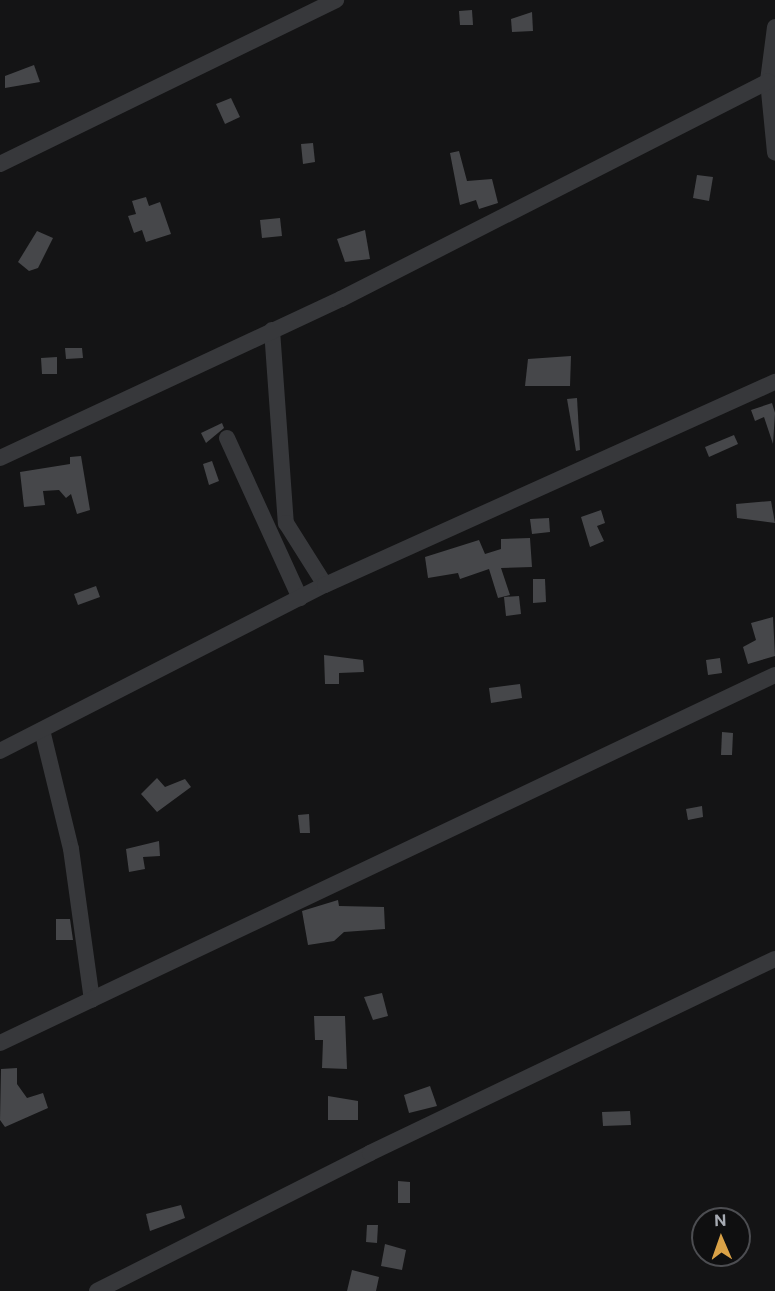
<!DOCTYPE html>
<style>
body{margin:0}
#map{position:relative;width:775px;height:1291px;overflow:hidden;background:#141415;font-family:"Public Sans",sans-serif}
div>[style]{position:absolute}
.building>*{inset:0;background:#46474a}
.minor>*{height:16px;margin:-8px;padding:0 8px;transform-origin:8px;border-radius:8px;background:#37383b}
span{translate:-50% -50%;white-space:nowrap;text-align:center;line-height:1.15;-webkit-text-stroke:6px #0f0f10;paint-order:stroke}
.north{position:absolute;left:691px;top:1207px;width:60px;height:60px;box-sizing:border-box;background:#0f0f10;border:2px solid #4c4d51;border-radius:50%;rotate:358deg;font-size:16px;font-weight:700;line-height:24px;text-align:center;color:#a7abb3}
.north::after{content:'';display:block;margin:auto;width:21px;height:27px;background:#daa247;clip-path:polygon(50% 0,100% 100%,50% 72%,0 100%)}
</style>
<div id="map">
<div class="building">
<i style="clip-path:polygon(472px 10px,473px 25px,460px 25px,459px 11px)"></i>
<i style="clip-path:polygon(532px 12px,533px 31px,512px 32px,511px 19px)"></i>
<i style="clip-path:polygon(34px 65px,40px 82px,5px 88px,5px 76px)"></i>
<i style="clip-path:polygon(231px 98px,240px 117px,225px 124px,216px 104px)"></i>
<i style="clip-path:polygon(313px 143px,315px 162px,303px 164px,301px 144px)"></i>
<i style="clip-path:polygon(459px 151px,467px 181px,492px 179px,498px 203px,479px 209px,476px 200px,460px 205px,450px 153px)"></i>
<i style="clip-path:polygon(697px 175px,713px 177px,709px 201px,693px 198px)"></i>
<i style="clip-path:polygon(146px 197px,149px 206px,160px 202px,171px 234px,146px 242px,142px 230px,134px 233px,128px 216px,136px 214px,132px 201px)"></i>
<i style="clip-path:polygon(280px 218px,282px 236px,262px 238px,260px 220px)"></i>
<i style="clip-path:polygon(365px 230px,370px 259px,345px 262px,337px 239px)"></i>
<i style="clip-path:polygon(37px 231px,53px 238px,38px 268px,29px 271px,18px 262px)"></i>
<i style="clip-path:polygon(65px 348px,82px 348px,83px 358px,66px 359px)"></i>
<i style="clip-path:polygon(571px 356px,570px 386px,525px 386px,528px 359px)"></i>
<i style="clip-path:polygon(57px 357px,57px 374px,42px 374px,41px 358px)"></i>
<i style="clip-path:polygon(577px 398px,580px 450px,576px 451px,567px 399px)"></i>
<i style="clip-path:polygon(772px 403px,775px 413px,773px 444px,764px 417px,755px 421px,751px 410px)"></i>
<i style="clip-path:polygon(222px 423px,224px 428px,206px 443px,201px 433px)"></i>
<i style="clip-path:polygon(734px 435px,738px 444px,709px 457px,705px 447px)"></i>
<i style="clip-path:polygon(81px 456px,90px 510px,77px 514px,71px 494px,66px 498px,59px 490px,43px 491px,45px 505px,24px 507px,20px 472px,70px 464px,70px 457px)"></i>
<i style="clip-path:polygon(212px 461px,219px 481px,209px 485px,203px 464px)"></i>
<i style="clip-path:polygon(771px 501px,775px 523px,737px 518px,736px 504px)"></i>
<i style="clip-path:polygon(601px 510px,605px 523px,597px 526px,604px 541px,590px 547px,581px 517px)"></i>
<i style="clip-path:polygon(549px 518px,550px 532px,532px 534px,530px 519px)"></i>
<i style="clip-path:polygon(530px 538px,532px 567px,501px 568px,510px 595px,498px 598px,489px 569px,460px 579px,458px 573px,428px 578px,425px 557px,479px 540px,485px 554px,501px 549px,501px 539px)"></i>
<i style="clip-path:polygon(533px 579px,545px 579px,546px 602px,533px 603px)"></i>
<i style="clip-path:polygon(96px 586px,100px 597px,78px 605px,74px 594px)"></i>
<i style="clip-path:polygon(519px 596px,521px 614px,506px 616px,504px 597px)"></i>
<i style="clip-path:polygon(773px 617px,775px 656px,748px 664px,743px 647px,756px 640px,751px 623px)"></i>
<i style="clip-path:polygon(324px 655px,363px 660px,364px 672px,339px 673px,339px 684px,325px 684px)"></i>
<i style="clip-path:polygon(720px 658px,722px 673px,708px 675px,706px 660px)"></i>
<i style="clip-path:polygon(520px 684px,522px 698px,491px 703px,489px 688px)"></i>
<i style="clip-path:polygon(722px 732px,733px 733px,732px 755px,721px 755px)"></i>
<i style="clip-path:polygon(157px 778px,165px 787px,185px 779px,191px 787px,157px 812px,141px 794px)"></i>
<i style="clip-path:polygon(702px 806px,703px 817px,688px 820px,686px 809px)"></i>
<i style="clip-path:polygon(309px 814px,310px 833px,300px 833px,298px 815px)"></i>
<i style="clip-path:polygon(159px 841px,160px 856px,143px 857px,145px 869px,129px 872px,126px 849px)"></i>
<i style="clip-path:polygon(338px 900px,339px 906px,384px 907px,385px 929px,344px 932px,334px 941px,308px 945px,302px 911px)"></i>
<i style="clip-path:polygon(56px 919px,70px 919px,73px 940px,56px 940px)"></i>
<i style="clip-path:polygon(382px 993px,388px 1016px,373px 1020px,364px 997px)"></i>
<i style="clip-path:polygon(314px 1016px,345px 1016px,347px 1069px,322px 1068px,323px 1040px,315px 1040px)"></i>
<i style="clip-path:polygon(17px 1068px,17px 1084px,27px 1098px,43px 1093px,48px 1108px,5px 1127px,0 1120px,1px 1069px)"></i>
<i style="clip-path:polygon(430px 1086px,437px 1106px,409px 1113px,404px 1095px)"></i>
<i style="clip-path:polygon(328px 1096px,358px 1101px,358px 1120px,328px 1120px)"></i>
<i style="clip-path:polygon(630px 1111px,631px 1125px,603px 1126px,602px 1112px)"></i>
<i style="clip-path:polygon(398px 1181px,410px 1182px,410px 1203px,398px 1203px)"></i>
<i style="clip-path:polygon(181px 1205px,185px 1218px,150px 1231px,146px 1214px)"></i>
<i style="clip-path:polygon(367px 1225px,378px 1225px,377px 1243px,366px 1242px)"></i>
<i style="clip-path:polygon(385px 1244px,406px 1250px,402px 1270px,381px 1266px)"></i>
<i style="clip-path:polygon(352px 1270px,379px 1277px,376px 1291px,347px 1291px)"></i>
</div>
<div class="minor">
<i style="left:775px;top:27px;width:54px;rotate:97.4deg"></i>
<i style="left:768px;top:81px;width:72px;rotate:84.4deg"></i>
<i style="left:0;top:164px;width:374px;rotate:-26deg"></i>
<i style="left:272px;top:330px;width:194px;rotate:85.9deg"></i>
<i style="left:286px;top:523px;width:73px;rotate:57.8deg"></i>
<i style="left:227px;top:438px;width:176px;rotate:65.5deg"></i>
<i style="left:0;top:458px;width:376px;rotate:-25deg"></i>
<i style="left:341px;top:299px;width:479px;rotate:-27deg"></i>
<i style="left:42px;top:730px;width:122px;rotate:76.3deg"></i>
<i style="left:71px;top:849px;width:152px;rotate:82.1deg"></i>
<i style="left:0;top:751px;width:365px;rotate:-27.1deg"></i>
<i style="left:325px;top:585px;width:494px;rotate:-24.3deg"></i>
<i style="left:0;top:1043px;width:858px;rotate:-25.4deg"></i>
<i style="left:97px;top:1291px;width:306px;rotate:-26.8deg"></i>
<i style="left:370px;top:1153px;width:449px;rotate:-25.6deg"></i>
</div>
<div class="north">N</div>
</div>
